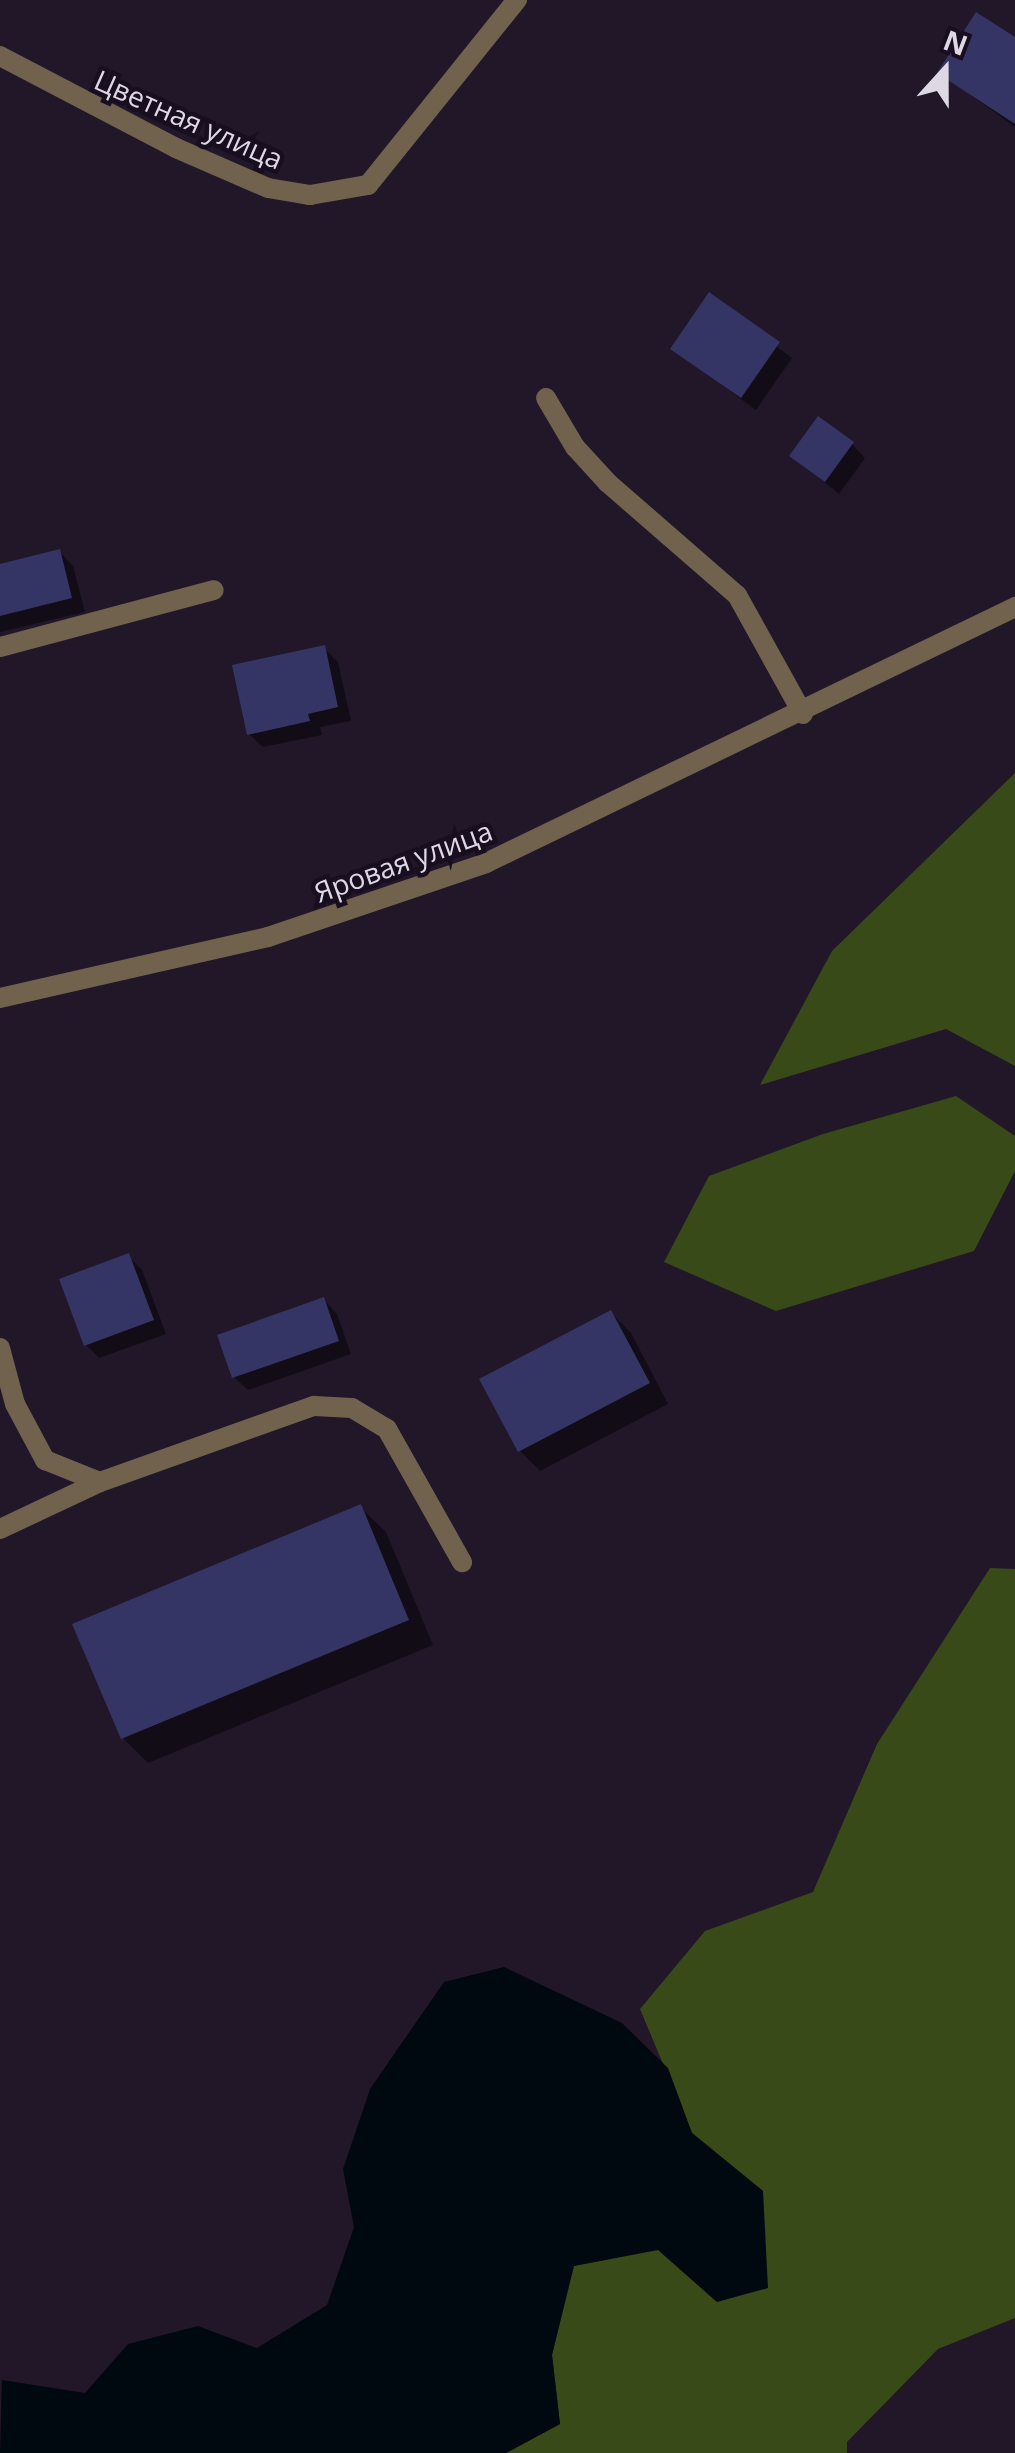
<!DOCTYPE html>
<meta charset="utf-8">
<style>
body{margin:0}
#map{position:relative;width:1015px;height:2453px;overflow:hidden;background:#211729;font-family:"Open Sans",sans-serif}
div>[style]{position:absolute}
.green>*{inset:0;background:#384a18}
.water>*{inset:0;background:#000910}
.shadow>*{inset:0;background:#0007}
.building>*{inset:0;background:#353565}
.lane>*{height:20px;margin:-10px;padding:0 10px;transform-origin:10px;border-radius:10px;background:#70624d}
.street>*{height:20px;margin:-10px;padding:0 10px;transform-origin:10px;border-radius:10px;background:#70624d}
span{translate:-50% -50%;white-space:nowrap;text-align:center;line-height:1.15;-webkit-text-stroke:9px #180e1f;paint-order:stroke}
.street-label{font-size:28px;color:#ded8e5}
.north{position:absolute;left:895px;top:20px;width:100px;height:100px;-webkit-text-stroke:8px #180e1f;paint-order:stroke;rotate:21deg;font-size:28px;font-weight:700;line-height:40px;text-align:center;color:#ded8e5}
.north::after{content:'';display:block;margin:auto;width:35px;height:45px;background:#ded8e5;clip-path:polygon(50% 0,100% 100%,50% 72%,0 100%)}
</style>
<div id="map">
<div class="green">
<i style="clip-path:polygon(1015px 773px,1015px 1066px,946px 1029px,760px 1085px,832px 951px)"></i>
<i style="clip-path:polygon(956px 1096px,1015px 1136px,1015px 1171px,974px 1251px,776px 1311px,664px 1262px,709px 1176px,823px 1134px)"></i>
<i style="clip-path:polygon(990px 1568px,1015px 1569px,1015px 2318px,938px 2349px,847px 2442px,847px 2453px,506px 2453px,560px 2424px,552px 2355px,573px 2266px,658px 2249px,717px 2302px,763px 2191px,692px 2133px,640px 2009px,705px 1931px,813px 1892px,877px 1744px)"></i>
</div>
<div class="water">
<i style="clip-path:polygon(504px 1967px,622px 2023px,668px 2068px,692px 2133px,763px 2191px,768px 2288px,717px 2302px,658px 2250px,574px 2266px,552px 2355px,560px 2424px,506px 2453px,0 2453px,2px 2380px,85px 2393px,128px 2344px,198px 2326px,257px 2348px,327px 2305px,354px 2227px,343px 2169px,370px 2089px,444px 1982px)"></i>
</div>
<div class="shadow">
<i style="clip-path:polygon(1015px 40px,1015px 127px,940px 73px)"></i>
<i style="clip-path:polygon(710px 296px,792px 358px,756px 410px,673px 349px)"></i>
<i style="clip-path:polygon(852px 444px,865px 458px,839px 494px,793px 456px)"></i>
<i style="clip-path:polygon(60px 552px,73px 566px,85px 612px,0 632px,0 566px)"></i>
<i style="clip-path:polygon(324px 648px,338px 662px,351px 721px,320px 727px,322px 735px,263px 747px,249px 734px)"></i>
<i style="clip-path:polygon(128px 1256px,142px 1270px,166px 1334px,99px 1358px,86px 1345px)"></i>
<i style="clip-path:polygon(324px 1300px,337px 1314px,351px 1354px,248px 1390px,234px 1377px)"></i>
<i style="clip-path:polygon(611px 1313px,631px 1333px,668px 1404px,540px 1471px,520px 1451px)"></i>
<i style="clip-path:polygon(360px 1507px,386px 1532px,433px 1645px,148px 1763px,123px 1738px)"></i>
</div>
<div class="building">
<i style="clip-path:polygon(976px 12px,1015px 37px,1015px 124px,937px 73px)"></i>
<i style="clip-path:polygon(709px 292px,780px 342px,741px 398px,670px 349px)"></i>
<i style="clip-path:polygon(818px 416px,854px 442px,825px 482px,789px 456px)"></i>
<i style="clip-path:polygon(60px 549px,72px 598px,0 616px,0 564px)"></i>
<i style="clip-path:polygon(325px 645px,338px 707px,308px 714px,310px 721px,247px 735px,232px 665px)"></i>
<i style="clip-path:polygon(129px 1253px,154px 1320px,84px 1346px,59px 1279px)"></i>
<i style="clip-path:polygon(324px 1297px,339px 1341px,232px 1378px,217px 1335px)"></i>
<i style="clip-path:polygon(611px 1310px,650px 1383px,518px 1452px,479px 1379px)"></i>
<i style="clip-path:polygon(361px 1504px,409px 1620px,121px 1739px,72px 1624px)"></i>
</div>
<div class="lane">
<i style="left:546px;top:398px;width:57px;rotate:59.4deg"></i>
<i style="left:575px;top:447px;width:49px;rotate:47.5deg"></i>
<i style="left:608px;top:483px;width:171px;rotate:41deg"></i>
<i style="left:737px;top:595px;width:136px;rotate:61deg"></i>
<i style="left:0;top:647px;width:221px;rotate:-14.9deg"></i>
<i style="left:0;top:1348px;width:58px;rotate:75deg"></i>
<i style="left:15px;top:1404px;width:64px;rotate:61.8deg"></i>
<i style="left:45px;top:1460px;width:59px;rotate:21.8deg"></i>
<i style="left:100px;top:1482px;width:227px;rotate:-19.6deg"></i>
<i style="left:314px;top:1406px;width:38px;rotate:3deg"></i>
<i style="left:352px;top:1408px;width:41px;rotate:31deg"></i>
<i style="left:387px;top:1429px;width:153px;rotate:60.6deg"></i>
<i style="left:0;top:1529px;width:110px;rotate:-25.2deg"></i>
</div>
<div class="street">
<i style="left:0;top:56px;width:199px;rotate:27.6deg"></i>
<i style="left:176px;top:148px;width:100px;rotate:23.5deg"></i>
<i style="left:268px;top:188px;width:43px;rotate:9.5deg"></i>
<i style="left:310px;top:195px;width:59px;rotate:-9.8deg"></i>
<i style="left:368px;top:185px;width:238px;rotate:-51.2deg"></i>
<i style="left:0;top:998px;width:275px;rotate:-12.8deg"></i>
<i style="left:268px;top:937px;width:230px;rotate:-18.7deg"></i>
<i style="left:486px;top:863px;width:588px;rotate:-25.82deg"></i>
</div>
<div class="street-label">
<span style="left:189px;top:119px;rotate:24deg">Цветная улица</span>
<span style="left:403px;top:861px;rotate:-20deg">Яровая улица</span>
</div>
<div class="north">N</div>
</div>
